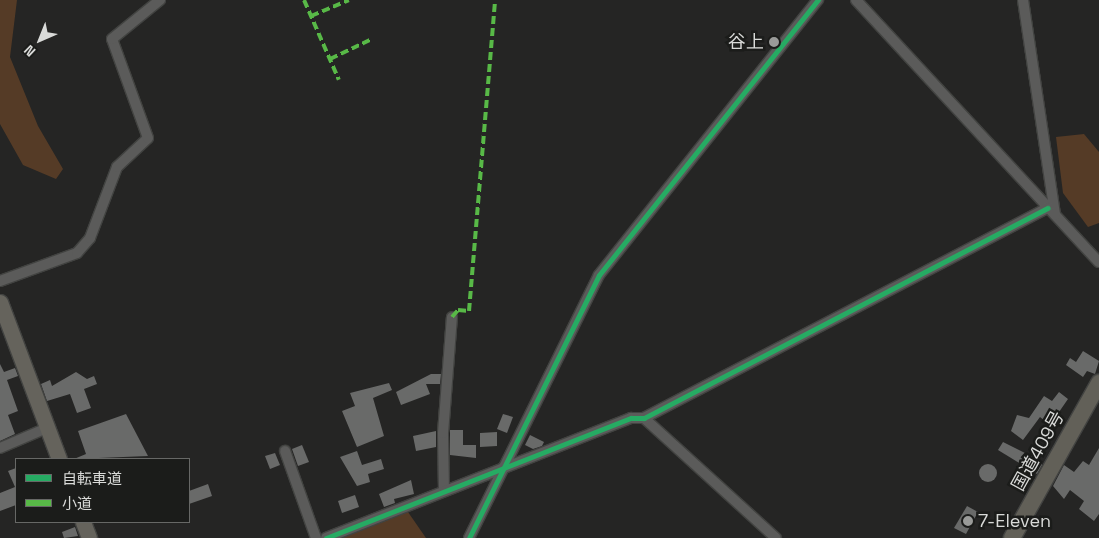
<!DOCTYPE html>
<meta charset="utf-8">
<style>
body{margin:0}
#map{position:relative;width:1099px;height:538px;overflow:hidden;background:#252524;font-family:"Space Grotesk","Noto Sans JP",sans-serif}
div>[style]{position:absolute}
.green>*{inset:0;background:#553b26}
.building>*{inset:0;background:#696a69}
.round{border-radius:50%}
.roads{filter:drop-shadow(1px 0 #424341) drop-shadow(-1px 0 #424341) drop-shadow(0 1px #424341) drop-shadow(0 -1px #424341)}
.minor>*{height:10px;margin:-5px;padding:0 5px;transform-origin:5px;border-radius:5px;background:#5b5b5a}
.primary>*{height:15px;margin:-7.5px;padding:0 7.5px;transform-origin:7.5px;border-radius:7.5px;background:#65635c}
.trunk>*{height:16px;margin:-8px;padding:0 8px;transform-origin:8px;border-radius:8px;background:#626058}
.quiet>*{height:4px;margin-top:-2px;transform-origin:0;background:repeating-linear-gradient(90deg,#58b947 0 8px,transparent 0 12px)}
.cycleway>*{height:5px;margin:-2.5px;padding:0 2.5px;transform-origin:2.5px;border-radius:2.5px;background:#26ab63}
.dots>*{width:14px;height:14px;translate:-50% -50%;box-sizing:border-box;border:2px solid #1b1c1a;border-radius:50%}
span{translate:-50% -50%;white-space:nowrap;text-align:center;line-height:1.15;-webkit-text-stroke:5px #1b1c1a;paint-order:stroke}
.poi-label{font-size:18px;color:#d9dad8}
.right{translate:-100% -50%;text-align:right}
.left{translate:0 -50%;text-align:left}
.street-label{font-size:18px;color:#d9dad8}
.legend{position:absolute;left:15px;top:458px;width:175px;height:65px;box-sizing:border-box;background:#1b1c1a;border:1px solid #676866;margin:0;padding:6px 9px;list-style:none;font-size:15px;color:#d9dad8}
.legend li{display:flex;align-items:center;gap:10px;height:25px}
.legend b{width:25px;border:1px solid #676866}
.north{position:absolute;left:15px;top:15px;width:50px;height:50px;-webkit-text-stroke:4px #1b1c1a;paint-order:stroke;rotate:224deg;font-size:14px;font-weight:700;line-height:20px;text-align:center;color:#d9dad8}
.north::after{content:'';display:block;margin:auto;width:18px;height:22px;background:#d9dad8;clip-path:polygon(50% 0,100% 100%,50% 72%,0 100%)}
</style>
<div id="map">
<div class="green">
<i style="clip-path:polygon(0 0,17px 0,10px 57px,38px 126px,63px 169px,56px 179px,23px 165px,0 124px)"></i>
<i style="clip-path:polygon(1084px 134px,1099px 152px,1099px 223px,1088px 227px,1063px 193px,1056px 137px)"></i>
<i style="clip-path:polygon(408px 512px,426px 538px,342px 538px)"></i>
</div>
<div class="building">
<i style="clip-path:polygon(1083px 351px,1099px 361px,1095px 374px,1087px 371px,1083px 377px,1066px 365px,1070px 358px,1076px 362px)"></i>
<i style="clip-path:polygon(0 364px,4px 372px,15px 368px,18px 376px,7px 380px,18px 411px,8px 415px,15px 434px,0 441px)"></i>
<i style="clip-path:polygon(76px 372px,87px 379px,94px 376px,97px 384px,84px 389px,91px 408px,77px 413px,70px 394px,47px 401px,41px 384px,50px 380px,52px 386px)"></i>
<i style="clip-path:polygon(431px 374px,441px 374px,440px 384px,426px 384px,430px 394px,401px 405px,396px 392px)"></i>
<i style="clip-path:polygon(389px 383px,392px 390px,373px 398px,384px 436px,357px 447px,342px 411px,355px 406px,350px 393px)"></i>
<i style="clip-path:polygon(1059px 392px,1068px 399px,1050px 425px,1040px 417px,1023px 440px,1011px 431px,1017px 415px,1029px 418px,1044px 396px,1052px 401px)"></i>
<i style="clip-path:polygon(126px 414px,148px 456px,74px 459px,86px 454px,78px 431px)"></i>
<i style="clip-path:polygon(503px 414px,513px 417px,507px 433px,497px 429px)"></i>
<i style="clip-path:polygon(450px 430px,463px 430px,463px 445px,476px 445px,476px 458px,450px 455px)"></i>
<i style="clip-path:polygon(436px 431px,436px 447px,416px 451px,413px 436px)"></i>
<i style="clip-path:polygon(497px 432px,497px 446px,480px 447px,480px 433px)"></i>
<i style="clip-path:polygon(530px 435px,544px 442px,542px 446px,533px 449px,525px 445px)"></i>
<i style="clip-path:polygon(1003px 442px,1039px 460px,1042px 465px,1037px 474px,998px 450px)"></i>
<i style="clip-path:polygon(302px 445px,309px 462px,298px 466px,292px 449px)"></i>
<i style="clip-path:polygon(1099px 448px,1099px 514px,1094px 521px,1079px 509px,1084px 501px,1070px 490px,1064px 499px,1053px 486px,1064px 465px,1074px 472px,1083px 461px,1089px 465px)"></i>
<i style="clip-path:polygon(357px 451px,362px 465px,381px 459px,384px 469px,368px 474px,370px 482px,357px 486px,340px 457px)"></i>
<i style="clip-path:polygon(275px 453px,280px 465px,270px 469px,265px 456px)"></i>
<i class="round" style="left:979px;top:464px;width:18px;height:18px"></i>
<i style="clip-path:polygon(16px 468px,16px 505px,0 511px,0 493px,15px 487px,8px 471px)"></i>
<i style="clip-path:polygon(411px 480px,414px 494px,394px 499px,395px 503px,384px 507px,379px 494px)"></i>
<i style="clip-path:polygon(208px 484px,212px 496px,189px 504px,189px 491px)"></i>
<i style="clip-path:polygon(355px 495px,359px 507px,342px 513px,338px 501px)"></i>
<i style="clip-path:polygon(967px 506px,978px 512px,966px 534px,954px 528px)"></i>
<i style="clip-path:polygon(75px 527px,78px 536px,64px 538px,62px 532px)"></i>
</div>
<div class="roads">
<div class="minor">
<i style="left:856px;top:0;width:357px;rotate:47.2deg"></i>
<i style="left:1023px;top:0;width:217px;rotate:81.5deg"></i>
<i style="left:0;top:281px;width:82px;rotate:-20deg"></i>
<i style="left:77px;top:253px;width:20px;rotate:-49deg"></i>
<i style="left:90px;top:238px;width:76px;rotate:-69.2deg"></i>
<i style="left:117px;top:167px;width:42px;rotate:-43.1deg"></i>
<i style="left:148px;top:138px;width:105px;rotate:-110deg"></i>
<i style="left:112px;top:39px;width:62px;rotate:-39.1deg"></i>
<i style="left:644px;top:418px;width:178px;rotate:42.3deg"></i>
<i style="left:0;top:448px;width:51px;rotate:-23.1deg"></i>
<i style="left:285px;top:451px;width:92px;rotate:70.4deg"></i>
<i style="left:444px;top:491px;width:58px;rotate:-91deg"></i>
<i style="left:443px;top:433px;width:116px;rotate:-85.6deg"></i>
<i style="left:326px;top:538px;width:328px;rotate:-21.5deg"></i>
<i style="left:631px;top:418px;width:13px"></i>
<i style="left:644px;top:418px;width:455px;rotate:-27.5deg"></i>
<i style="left:469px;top:538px;width:293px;rotate:-63.7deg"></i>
<i style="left:599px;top:275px;width:352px;rotate:-51.5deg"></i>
</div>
<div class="primary">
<i style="left:0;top:302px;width:168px;rotate:69.4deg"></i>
<i style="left:83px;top:522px;width:17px;rotate:69deg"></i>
</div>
<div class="trunk">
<i style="left:1012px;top:538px;width:178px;rotate:-60.7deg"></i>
</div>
</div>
<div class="quiet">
<i style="left:304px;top:0;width:87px;rotate:66.4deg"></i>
<i style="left:311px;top:16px;width:41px;rotate:-22.8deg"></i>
<i style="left:330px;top:59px;width:47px;rotate:-25.5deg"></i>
<i style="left:452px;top:317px;width:9px;rotate:-49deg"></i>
<i style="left:458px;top:310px;width:11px;rotate:5deg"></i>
<i style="left:469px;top:311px;width:312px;rotate:-85.2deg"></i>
</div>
<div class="cycleway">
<i style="left:326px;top:538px;width:328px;rotate:-21.5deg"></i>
<i style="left:631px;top:418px;width:13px"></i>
<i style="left:644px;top:418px;width:455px;rotate:-27.5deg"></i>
<i style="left:469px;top:538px;width:293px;rotate:-63.7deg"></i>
<i style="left:599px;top:275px;width:352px;rotate:-51.5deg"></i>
</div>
<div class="dots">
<i style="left:774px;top:42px;background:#9a9b99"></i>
<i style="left:968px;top:521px;background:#9a9b99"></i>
</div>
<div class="poi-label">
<span class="right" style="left:764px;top:42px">谷上</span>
<span class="left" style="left:978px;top:521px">7-Eleven</span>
</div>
<div class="street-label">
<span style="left:1038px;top:451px;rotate:-61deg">国道409号</span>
</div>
<ul class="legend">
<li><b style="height:6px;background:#26ab63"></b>自転車道</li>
<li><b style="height:6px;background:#58b947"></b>小道</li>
</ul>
<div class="north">N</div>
</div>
